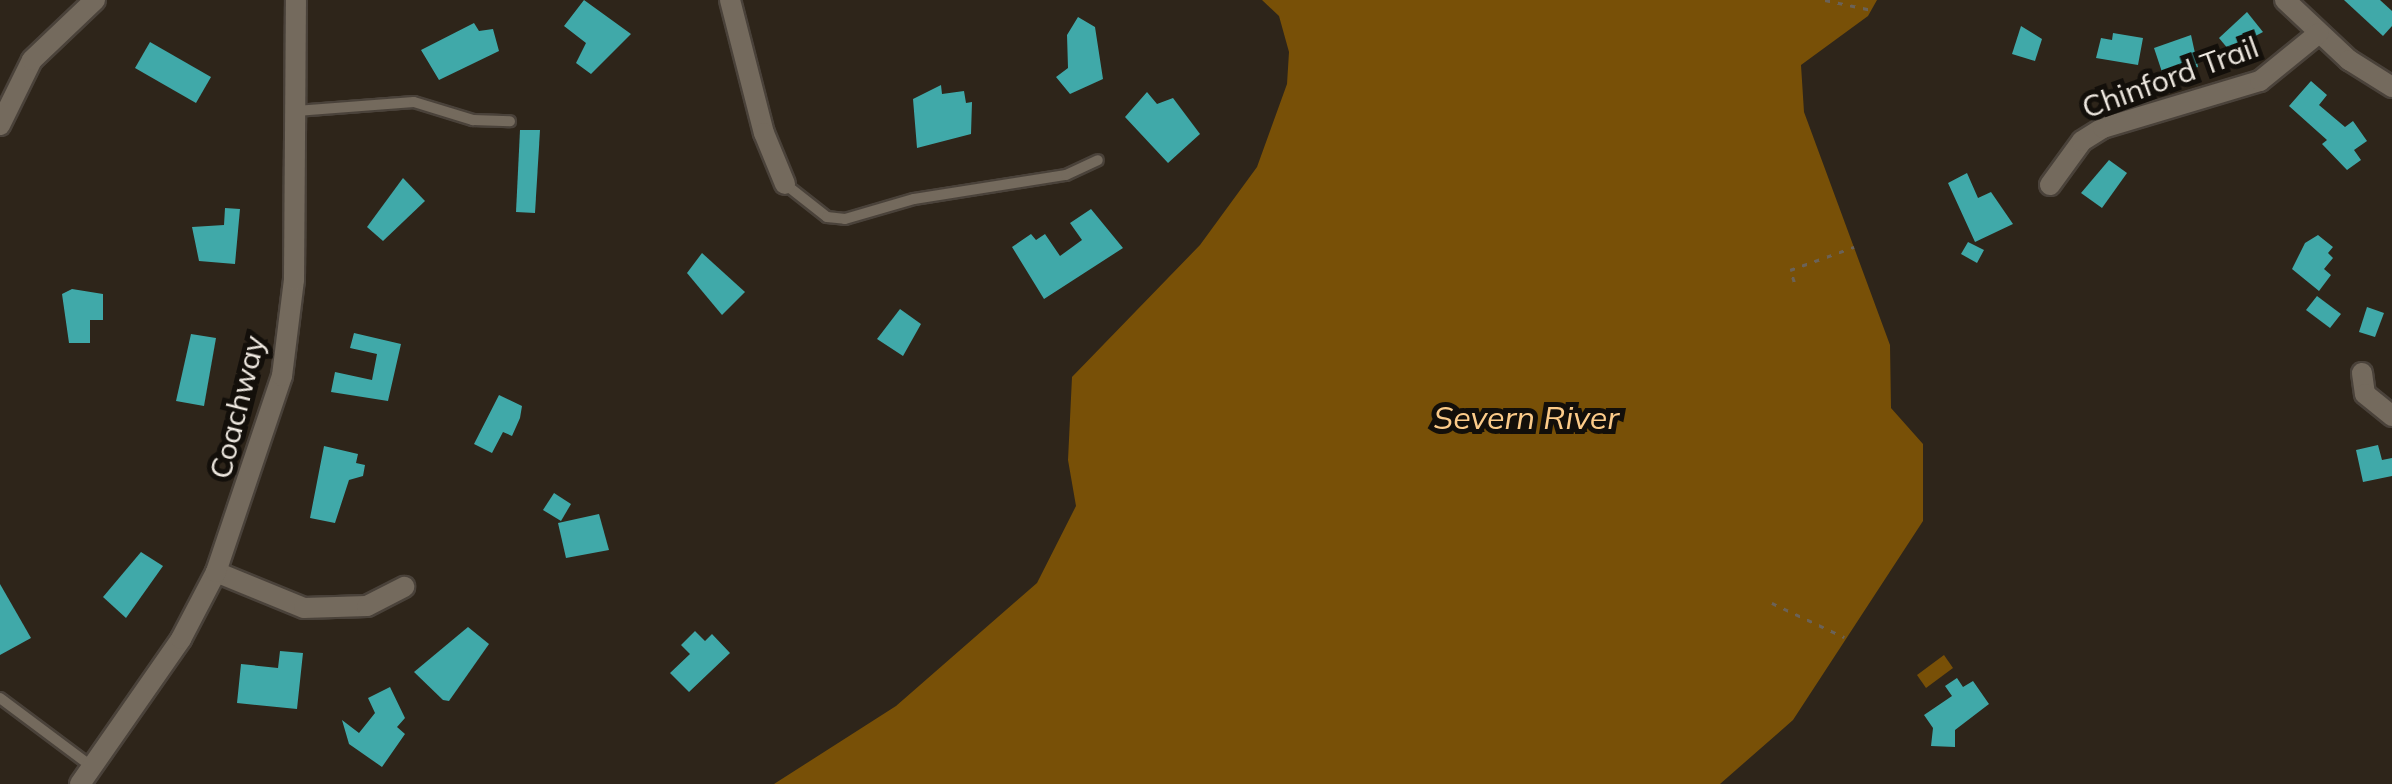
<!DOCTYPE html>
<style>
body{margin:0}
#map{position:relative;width:2392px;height:784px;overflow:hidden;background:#2e251a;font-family:Mulish,sans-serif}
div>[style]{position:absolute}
.water>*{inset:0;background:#785007}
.building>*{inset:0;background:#40a9a9}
.path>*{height:2.5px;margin-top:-1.25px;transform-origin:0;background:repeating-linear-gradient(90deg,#6a6258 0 5px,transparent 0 13px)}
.roads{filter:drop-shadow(2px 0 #4a423a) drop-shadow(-2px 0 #4a423a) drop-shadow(0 2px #4a423a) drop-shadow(0 -2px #4a423a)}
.lane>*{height:10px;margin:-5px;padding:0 5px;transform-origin:5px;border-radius:5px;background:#746a5d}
.street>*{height:20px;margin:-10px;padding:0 10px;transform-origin:10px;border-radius:10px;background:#746a5d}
span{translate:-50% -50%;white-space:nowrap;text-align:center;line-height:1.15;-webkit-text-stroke:10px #130f0a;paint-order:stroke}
.street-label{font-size:30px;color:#eee8e0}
.water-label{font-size:32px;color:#fccb89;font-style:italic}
</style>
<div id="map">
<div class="water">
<i style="clip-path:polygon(1262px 0,1877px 0,1868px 16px,1801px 65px,1804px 112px,1890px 345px,1891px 408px,1923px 444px,1923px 521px,1793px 720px,1720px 784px,774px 784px,896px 706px,1037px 583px,1076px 506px,1068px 460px,1072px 377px,1200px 245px,1257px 167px,1287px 84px,1289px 52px,1279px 16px)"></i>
<i style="clip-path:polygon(1944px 655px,1953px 668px,1926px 688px,1917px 675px)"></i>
</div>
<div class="building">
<i style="clip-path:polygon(584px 0,631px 34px,591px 74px,576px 63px,586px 43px,564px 26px)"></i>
<i style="clip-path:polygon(2344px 0,2380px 0,2392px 11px,2392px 26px,2383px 36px)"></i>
<i style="clip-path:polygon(2247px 12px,2263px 32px,2229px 50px,2219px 38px)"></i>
<i style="clip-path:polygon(1078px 17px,1095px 27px,1103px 79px,1070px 94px,1056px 77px,1068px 68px,1067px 35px)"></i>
<i style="clip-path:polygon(474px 23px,479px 31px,493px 29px,499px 51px,439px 80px,421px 50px)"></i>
<i style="clip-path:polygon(2021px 26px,2042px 39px,2035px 61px,2012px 54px)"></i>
<i style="clip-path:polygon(2113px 33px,2143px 38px,2138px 65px,2096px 58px,2101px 38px,2112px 40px)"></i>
<i style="clip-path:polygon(2191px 35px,2198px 67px,2164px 78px,2154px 48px)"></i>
<i style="clip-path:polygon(150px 42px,211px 77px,196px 103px,135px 68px)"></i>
<i style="clip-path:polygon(2311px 81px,2327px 95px,2319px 105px,2345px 127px,2353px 121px,2367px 141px,2354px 150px,2361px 160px,2347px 170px,2322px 144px,2327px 140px,2289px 106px)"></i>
<i style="clip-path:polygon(941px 85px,942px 94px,964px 91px,966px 103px,972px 102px,971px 134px,917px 148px,913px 99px)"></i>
<i style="clip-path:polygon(1147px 92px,1157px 104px,1173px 98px,1200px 134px,1168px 163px,1125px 117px)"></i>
<i style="clip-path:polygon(520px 130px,540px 130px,535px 213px,516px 212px)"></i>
<i style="clip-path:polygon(2109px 160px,2127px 173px,2102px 208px,2081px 193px)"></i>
<i style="clip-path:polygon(1967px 173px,1978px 198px,1991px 192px,2013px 224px,1975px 242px,1948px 183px)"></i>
<i style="clip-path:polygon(403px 178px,425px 201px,383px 241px,367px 227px)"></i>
<i style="clip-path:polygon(225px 208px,240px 209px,235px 264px,199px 261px,192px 227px,224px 225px)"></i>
<i style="clip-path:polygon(1091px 209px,1123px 248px,1044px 299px,1012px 247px,1031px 234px,1036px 240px,1045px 234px,1060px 256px,1082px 240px,1070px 223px)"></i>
<i style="clip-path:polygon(2318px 235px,2333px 247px,2328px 253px,2333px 258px,2324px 269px,2331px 275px,2319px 291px,2292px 269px,2305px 243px)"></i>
<i style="clip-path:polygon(1968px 242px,1984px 250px,1977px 263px,1961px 254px)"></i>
<i style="clip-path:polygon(702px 253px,745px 292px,722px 315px,687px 273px)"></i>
<i style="clip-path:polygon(72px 289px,103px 294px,103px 320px,90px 320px,90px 343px,69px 343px,62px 294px)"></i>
<i style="clip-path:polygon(2317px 296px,2341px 314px,2330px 328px,2306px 310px)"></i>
<i style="clip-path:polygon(2367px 307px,2384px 313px,2375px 337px,2359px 332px)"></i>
<i style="clip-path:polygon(900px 309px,921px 324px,903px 356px,877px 339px)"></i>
<i style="clip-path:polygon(354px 333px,401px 344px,388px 401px,331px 392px,335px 372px,372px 380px,377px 354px,350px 348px)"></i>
<i style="clip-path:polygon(191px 334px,216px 338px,204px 406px,176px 401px)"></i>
<i style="clip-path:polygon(499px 395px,522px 406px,520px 418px,512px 436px,503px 432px,492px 453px,474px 444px)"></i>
<i style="clip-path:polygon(2378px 445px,2382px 460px,2392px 458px,2392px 476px,2363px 482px,2356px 450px)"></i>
<i style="clip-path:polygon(324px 446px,358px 454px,356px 463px,365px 465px,363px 476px,349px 480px,335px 523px,310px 518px)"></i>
<i style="clip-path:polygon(554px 493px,571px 504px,561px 521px,543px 510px)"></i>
<i style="clip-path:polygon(599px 514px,609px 550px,566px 558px,558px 523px)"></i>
<i style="clip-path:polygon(141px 552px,163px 566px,126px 618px,103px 597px)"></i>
<i style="clip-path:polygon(0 584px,31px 638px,0 655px)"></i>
<i style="clip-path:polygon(468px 627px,489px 644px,449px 701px,443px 700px,414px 672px)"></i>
<i style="clip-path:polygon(695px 631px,705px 641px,712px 634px,730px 653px,689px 692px,670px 673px,690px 654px,681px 645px)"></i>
<i style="clip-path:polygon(280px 651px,303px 653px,297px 709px,237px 703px,241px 664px,278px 668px)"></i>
<i style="clip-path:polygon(1957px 678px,1963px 687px,1973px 681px,1989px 704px,1955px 730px,1955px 747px,1931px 746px,1933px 728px,1924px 715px,1952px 696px,1945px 686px)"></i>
<i style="clip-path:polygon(390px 687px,405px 718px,397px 727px,405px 734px,382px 767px,349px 744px,342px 720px,359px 733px,375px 713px,368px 698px)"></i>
</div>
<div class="path">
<i style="left:1825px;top:0;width:48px;rotate:12deg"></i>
<i style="left:1794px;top:282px;width:13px;rotate:-108deg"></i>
<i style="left:1790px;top:270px;width:68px;rotate:-19.8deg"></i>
<i style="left:1772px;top:603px;width:80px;rotate:25.3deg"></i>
</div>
<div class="roads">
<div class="lane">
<i style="left:296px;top:111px;width:118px;rotate:-4.4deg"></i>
<i style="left:414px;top:102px;width:62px;rotate:17deg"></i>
<i style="left:473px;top:120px;width:37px;rotate:2deg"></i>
<i style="left:785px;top:184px;width:53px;rotate:38.2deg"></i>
<i style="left:827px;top:217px;width:18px;rotate:6deg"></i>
<i style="left:845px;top:219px;width:72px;rotate:-16.2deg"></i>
<i style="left:914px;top:199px;width:154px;rotate:-9deg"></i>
<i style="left:1066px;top:175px;width:35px;rotate:-25deg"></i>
<i style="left:0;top:698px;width:114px;rotate:36.8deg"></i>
</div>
<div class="street">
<i style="left:730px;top:0;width:137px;rotate:75.7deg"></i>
<i style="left:764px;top:133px;width:55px;rotate:67.6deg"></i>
<i style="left:2285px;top:0;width:88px;rotate:43.2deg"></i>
<i style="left:2349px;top:60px;width:51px;rotate:32.1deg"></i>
<i style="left:0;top:125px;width:72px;rotate:-63.8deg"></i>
<i style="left:32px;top:60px;width:87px;rotate:-43.6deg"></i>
<i style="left:2050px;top:185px;width:54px;rotate:-54deg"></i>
<i style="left:2082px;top:141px;width:25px;rotate:-32deg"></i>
<i style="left:2103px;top:128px;width:164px;rotate:-16.7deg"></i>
<i style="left:2260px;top:81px;width:76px;rotate:-39.1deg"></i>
<i style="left:2362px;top:373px;width:21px;rotate:82deg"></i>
<i style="left:2365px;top:394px;width:35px;rotate:39deg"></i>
<i style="left:216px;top:572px;width:95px;rotate:22.2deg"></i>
<i style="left:304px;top:608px;width:63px;rotate:-1.8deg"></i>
<i style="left:367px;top:606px;width:42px;rotate:-27.2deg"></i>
<i style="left:80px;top:784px;width:177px;rotate:-55.1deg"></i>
<i style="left:181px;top:639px;width:76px;rotate:-62.4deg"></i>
<i style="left:216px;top:572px;width:207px;rotate:-71.4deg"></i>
<i style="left:282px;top:376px;width:97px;rotate:-82.9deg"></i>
<i style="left:294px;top:280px;width:280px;rotate:-89.6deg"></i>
</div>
</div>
<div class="street-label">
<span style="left:2170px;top:77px;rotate:-20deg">Chinford Trail</span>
<span style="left:237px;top:407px;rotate:-76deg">Coachway</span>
</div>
<div class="water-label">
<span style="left:1526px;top:417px">Severn River</span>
</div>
</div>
